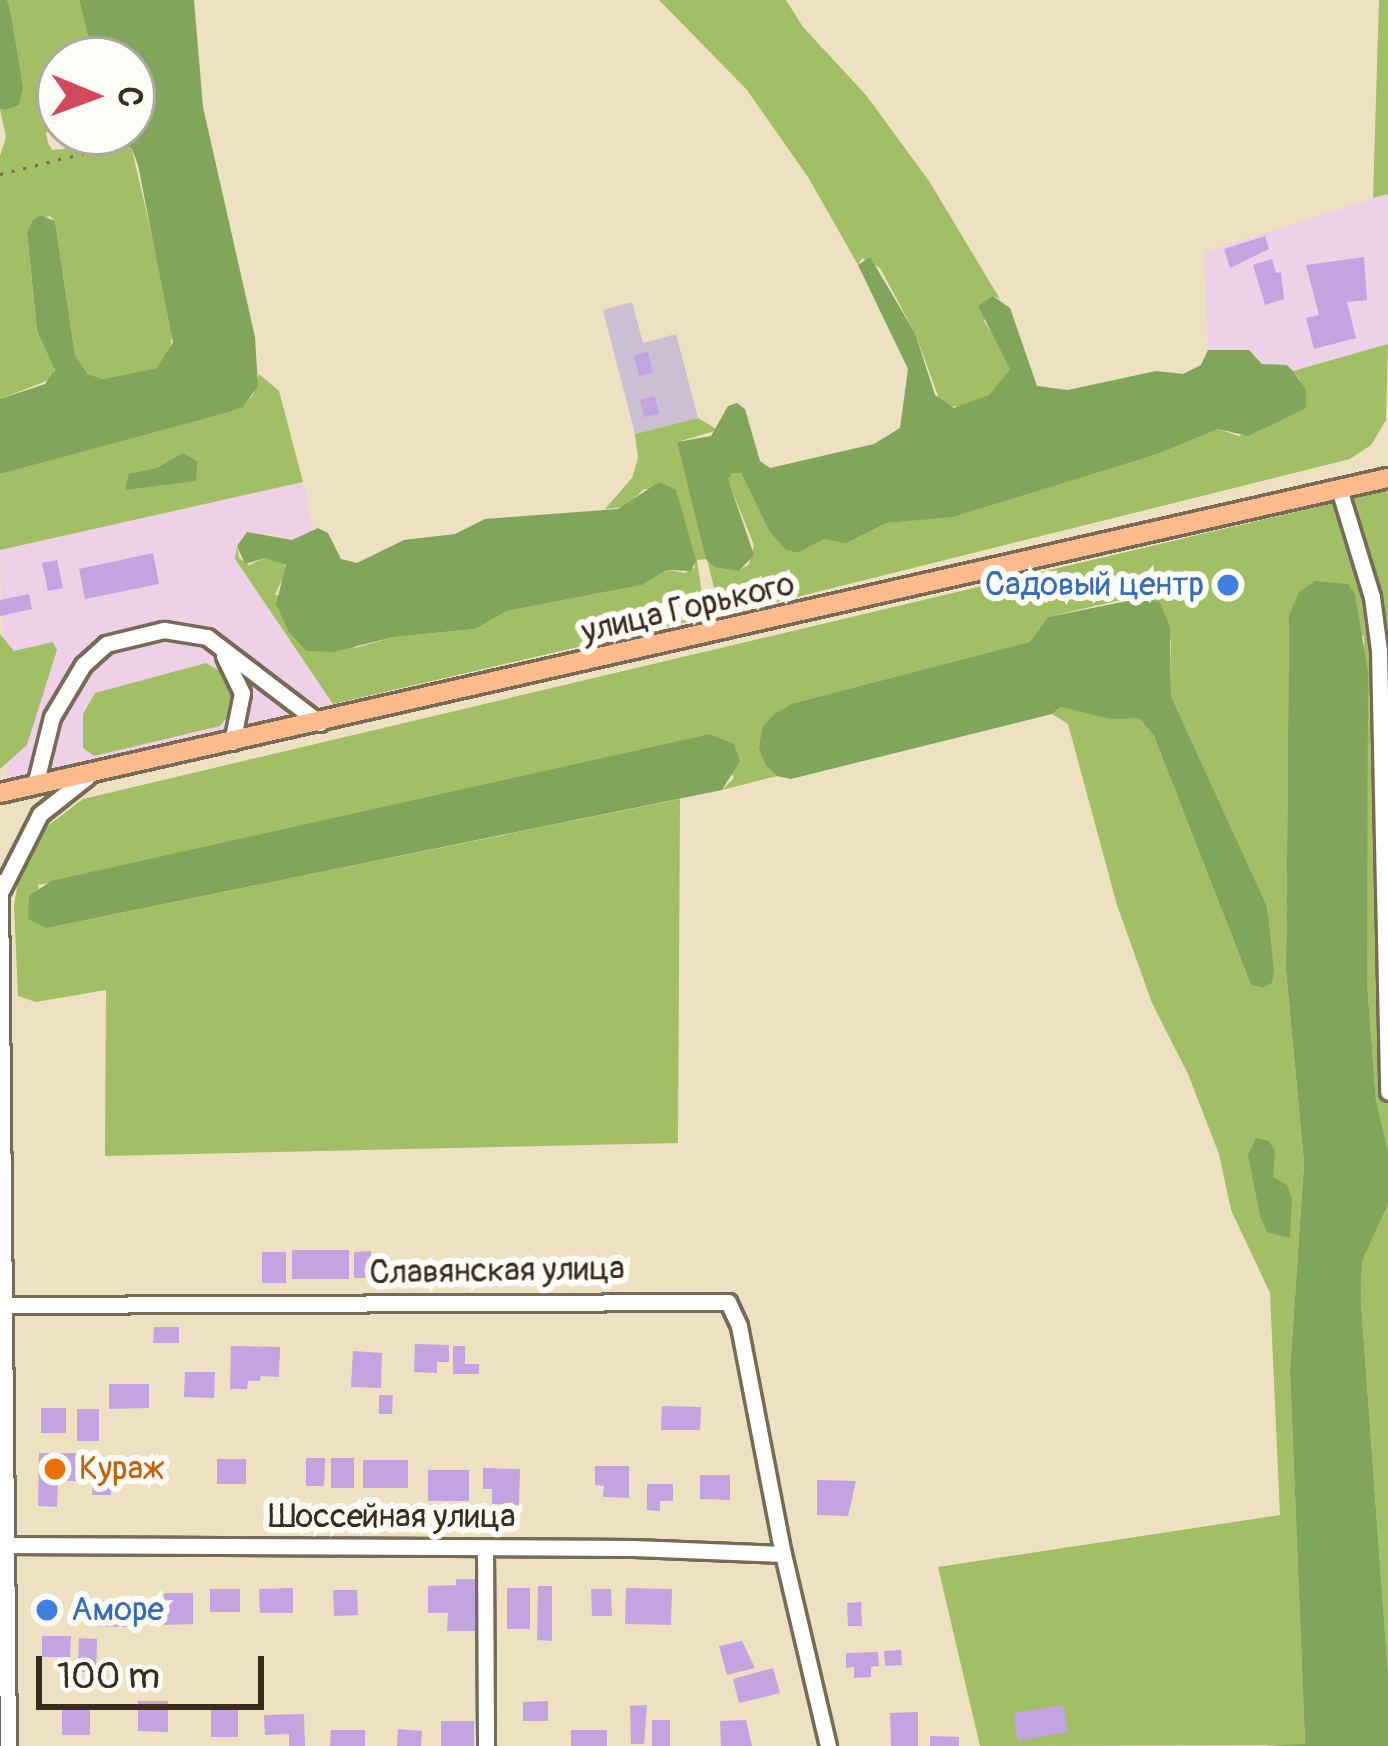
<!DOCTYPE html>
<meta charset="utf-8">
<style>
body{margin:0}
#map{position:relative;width:1388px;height:1746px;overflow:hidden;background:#ede1c1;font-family:Pangolin,sans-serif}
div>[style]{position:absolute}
.built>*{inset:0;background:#eed0e7}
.industrial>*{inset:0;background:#ccbed3}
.green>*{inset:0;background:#a2bf66}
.forest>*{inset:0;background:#81a65b}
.building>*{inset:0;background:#c2a4e1}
.path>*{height:3px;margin-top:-1.5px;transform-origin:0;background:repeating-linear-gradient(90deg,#796a57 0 3px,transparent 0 12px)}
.roads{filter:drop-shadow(3px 0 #796a57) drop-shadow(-3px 0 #796a57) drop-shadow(0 3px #796a57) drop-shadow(0 -3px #796a57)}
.minor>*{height:15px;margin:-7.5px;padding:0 7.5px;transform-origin:7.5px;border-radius:7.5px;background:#fff}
.major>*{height:18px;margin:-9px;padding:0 9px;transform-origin:9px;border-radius:9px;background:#fbbb8d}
.dots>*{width:33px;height:33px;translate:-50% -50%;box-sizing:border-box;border:6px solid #fdfcf7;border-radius:50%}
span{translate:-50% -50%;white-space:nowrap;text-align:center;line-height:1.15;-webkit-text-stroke:12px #fdfcf7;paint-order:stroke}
.shop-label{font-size:33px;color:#366cbe}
.right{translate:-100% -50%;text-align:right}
.left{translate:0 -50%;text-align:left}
.street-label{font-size:33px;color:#3b2a1e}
.food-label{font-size:33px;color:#c56008}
.north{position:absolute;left:36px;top:36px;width:120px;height:120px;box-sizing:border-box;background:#fdfcf7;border:3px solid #afa8a0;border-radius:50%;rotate:91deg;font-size:33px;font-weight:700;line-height:48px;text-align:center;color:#3b2a1e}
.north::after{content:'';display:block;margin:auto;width:42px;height:54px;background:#d1495b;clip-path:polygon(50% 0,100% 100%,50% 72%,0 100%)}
.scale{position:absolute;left:36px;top:1656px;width:228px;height:54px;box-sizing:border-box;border:6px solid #3b2a1e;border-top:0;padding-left:15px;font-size:36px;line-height:42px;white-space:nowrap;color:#3b2a1e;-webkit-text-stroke:9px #fdfcf7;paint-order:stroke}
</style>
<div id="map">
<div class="built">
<i style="clip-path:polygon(1388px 194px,1388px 344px,1293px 371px,1286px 365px,1262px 364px,1255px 354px,1208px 350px,1205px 252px)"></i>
<i style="clip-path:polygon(303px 482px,314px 531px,292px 540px,271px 533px,237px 546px,235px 559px,333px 704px,7px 779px,0 550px)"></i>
</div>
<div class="industrial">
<i style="clip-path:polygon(632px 302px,643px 343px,676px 334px,698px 418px,635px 434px,603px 310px)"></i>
</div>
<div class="green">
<i style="clip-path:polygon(7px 0,79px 0,94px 60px,60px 60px,60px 118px,46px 133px,48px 143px,52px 150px,63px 149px,106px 132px,132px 150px,174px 329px,168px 356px,158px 368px,101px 379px,88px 374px,75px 355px,55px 221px,50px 216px,32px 221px,27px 234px,37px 330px,54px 361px,54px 378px,0 399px,0 156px,6px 137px,0 109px,5px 110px,23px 86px)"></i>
<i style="clip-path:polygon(659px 0,786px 0,803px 27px,866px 95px,929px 181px,1000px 299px,993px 296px,984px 321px,1009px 359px,1010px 369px,989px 395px,963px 408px,941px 404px,915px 333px,880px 268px,862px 258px,858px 265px,808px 177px,747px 90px)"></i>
<i style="clip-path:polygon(1379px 0,1388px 0,1388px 194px,1373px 198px)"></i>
<i style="clip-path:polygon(1388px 344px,1386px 420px,1371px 445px,1350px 459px,733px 613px,718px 604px,707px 559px,697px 560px,704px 607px,690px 621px,333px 704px,235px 559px,237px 546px,239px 558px,249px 565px,265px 558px,283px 562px,287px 570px,275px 594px,355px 648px,394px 637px,475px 629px,507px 611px,642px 585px,667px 570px,685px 573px,695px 567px,676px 490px,644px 489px,625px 507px,605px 509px,632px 478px,638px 458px,635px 434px,698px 418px,718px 430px,677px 442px,739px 571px,749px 564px,754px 545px,727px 478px,732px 473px,741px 473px,769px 531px,786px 549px,798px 553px,823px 539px,857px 537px,887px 523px,952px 516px,1158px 454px,1218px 429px,1239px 436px,1272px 421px,1300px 380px,1293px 371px)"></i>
<i style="clip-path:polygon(259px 374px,279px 391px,303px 482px,0 550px,0 474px,242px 407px,253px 395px)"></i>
<i style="clip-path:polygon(1388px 490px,1388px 1151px,1376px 1100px,1367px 982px,1364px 636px,1289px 616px,1286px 970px,1304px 1163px,1290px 1371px,1305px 1745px,980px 1746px,938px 1567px,1280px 1515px,1270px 1293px,1231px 1210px,1219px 1154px,1188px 1074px,1152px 1003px,1117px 905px,1068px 724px,1052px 714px,1061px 707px,1110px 718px,1139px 718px,1154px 736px,1251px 985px,1263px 988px,1272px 983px,1267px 906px,1171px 696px,1171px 640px,1125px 599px,1048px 617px,1031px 642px,794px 703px,766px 766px,777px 776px,722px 790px,734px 778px,709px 734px,38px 885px,47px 928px,680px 799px,678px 1143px,105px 1156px,106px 990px,36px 1002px,18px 996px,14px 905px,21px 865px,41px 831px,83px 799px)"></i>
<i style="clip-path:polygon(0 634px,14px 651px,53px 642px,57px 650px,27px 745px,0 769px)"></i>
<i style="clip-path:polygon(206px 663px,223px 673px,234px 693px,230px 714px,220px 726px,94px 756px,83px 748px,83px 714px,95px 693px)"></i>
<i style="clip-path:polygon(1388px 1204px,1388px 1674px,1361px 1302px,1362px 1262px)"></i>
</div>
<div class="forest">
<i style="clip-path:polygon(0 0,7px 0,10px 10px,23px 86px,19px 105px,5px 110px,0 109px)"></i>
<i style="clip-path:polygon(79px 0,194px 0,203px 107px,255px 337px,258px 386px,243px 407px,225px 413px,0 474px,0 399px,45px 384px,55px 370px,37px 330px,27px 233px,32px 221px,40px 215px,55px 221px,75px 355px,88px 374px,102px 379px,157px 368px,173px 342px,138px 165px,132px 149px,106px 135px,132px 132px,132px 60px,94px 60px)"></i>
<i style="clip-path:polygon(870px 257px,915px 333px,935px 395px,954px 408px,989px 395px,1010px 369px,978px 306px,993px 296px,1010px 308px,1037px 386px,1068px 390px,1156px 371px,1183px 374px,1201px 365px,1208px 350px,1249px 350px,1262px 364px,1287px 365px,1293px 371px,1306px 390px,1306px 408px,1248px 436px,1218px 429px,1158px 454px,952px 517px,887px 523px,846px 543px,824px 539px,798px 553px,786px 550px,769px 531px,741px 473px,732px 473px,728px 479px,754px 555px,739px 571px,715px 567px,706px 559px,677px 442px,711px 436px,728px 406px,737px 403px,745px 409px,760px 461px,770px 468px,874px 444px,900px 428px,908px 369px,858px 265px)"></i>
<i style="clip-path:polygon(183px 453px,197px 461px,196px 481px,125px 490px,129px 474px,157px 468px)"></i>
<i style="clip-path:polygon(659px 482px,676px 490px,696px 560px,691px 571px,667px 570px,642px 585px,507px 611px,475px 629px,394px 637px,333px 652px,306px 651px,289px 632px,276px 604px,286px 565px,265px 558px,245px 564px,237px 546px,247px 532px,292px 540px,318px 528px,328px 533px,341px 559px,357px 563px,404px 540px,455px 534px,485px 519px,618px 509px)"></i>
<i style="clip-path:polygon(1315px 581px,1348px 584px,1355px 594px,1368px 672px,1367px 982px,1376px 1100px,1388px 1151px,1388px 1204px,1362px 1262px,1361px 1302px,1388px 1674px,1388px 1746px,1263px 1746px,1305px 1744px,1290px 1371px,1304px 1163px,1286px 970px,1289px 616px,1299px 592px)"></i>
<i style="clip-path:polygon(1147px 597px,1160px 603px,1170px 627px,1171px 696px,1267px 906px,1274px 970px,1272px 983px,1263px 988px,1251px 985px,1154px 736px,1139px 718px,1110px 719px,1061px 707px,1052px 714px,791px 779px,777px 776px,766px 766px,759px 749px,762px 728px,774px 714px,794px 703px,1030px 642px,1048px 617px)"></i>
<i style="clip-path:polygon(709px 734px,734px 744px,740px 761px,722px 790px,47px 928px,28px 919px,29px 896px,51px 881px)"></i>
<i style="clip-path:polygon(1256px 1138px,1269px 1141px,1275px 1151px,1273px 1177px,1287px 1185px,1292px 1199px,1290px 1238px,1267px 1232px,1260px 1216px,1248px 1155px)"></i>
</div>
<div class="building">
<i style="clip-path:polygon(1265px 236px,1269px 249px,1230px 268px,1224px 249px)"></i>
<i style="clip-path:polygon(1364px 257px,1367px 300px,1347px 302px,1356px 338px,1314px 349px,1306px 318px,1319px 315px,1306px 265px)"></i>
<i style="clip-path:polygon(1272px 259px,1276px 273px,1281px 272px,1284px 299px,1265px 305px,1253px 265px)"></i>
<i style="clip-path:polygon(648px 352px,653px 373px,639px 376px,634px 355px)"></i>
<i style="clip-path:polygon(655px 396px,659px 414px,644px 417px,640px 400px)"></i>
<i style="clip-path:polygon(153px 553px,159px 584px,85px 599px,79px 569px)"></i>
<i style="clip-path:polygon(57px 560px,63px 588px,48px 591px,42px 563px)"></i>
<i style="clip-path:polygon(29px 594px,32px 609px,0 616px,0 600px)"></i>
<i style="clip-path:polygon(292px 1250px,349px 1250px,349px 1279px,292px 1279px)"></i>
<i style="clip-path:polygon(371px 1251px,371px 1278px,354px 1278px,354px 1252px)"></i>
<i style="clip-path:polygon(262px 1252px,286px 1252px,286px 1283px,262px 1283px)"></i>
<i style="clip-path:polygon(154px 1327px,179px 1327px,179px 1343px,153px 1343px)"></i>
<i style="clip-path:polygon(415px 1344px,449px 1345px,449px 1362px,437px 1362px,437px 1373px,414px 1372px)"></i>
<i style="clip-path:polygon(231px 1346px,280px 1347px,279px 1377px,261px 1376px,260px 1381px,248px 1381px,247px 1389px,230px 1389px)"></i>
<i style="clip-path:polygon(453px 1346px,465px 1346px,465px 1364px,479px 1364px,479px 1374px,453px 1374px)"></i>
<i style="clip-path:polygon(353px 1351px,382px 1353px,381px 1388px,351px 1387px)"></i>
<i style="clip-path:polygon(185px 1372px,215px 1372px,214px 1398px,184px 1397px)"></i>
<i style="clip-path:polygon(109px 1384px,149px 1384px,149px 1408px,109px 1409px)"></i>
<i style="clip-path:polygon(379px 1395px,393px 1395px,392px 1414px,379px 1414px)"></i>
<i style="clip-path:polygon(662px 1406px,701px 1407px,700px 1430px,661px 1430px)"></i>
<i style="clip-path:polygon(41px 1408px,66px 1408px,66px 1433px,41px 1433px)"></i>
<i style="clip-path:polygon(77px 1409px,99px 1409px,99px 1441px,77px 1441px)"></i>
<i style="clip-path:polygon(39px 1453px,76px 1453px,76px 1481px,58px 1481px,57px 1507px,38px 1506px)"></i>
<i style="clip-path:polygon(306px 1458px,325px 1458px,324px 1486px,306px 1486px)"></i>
<i style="clip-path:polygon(331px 1458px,354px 1458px,354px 1488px,331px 1488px)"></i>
<i style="clip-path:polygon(217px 1459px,246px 1459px,246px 1484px,217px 1484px)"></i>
<i style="clip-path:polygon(363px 1460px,408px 1460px,408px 1488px,363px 1488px)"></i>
<i style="clip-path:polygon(93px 1466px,121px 1466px,121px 1486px,111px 1486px,111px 1495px,92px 1495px)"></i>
<i style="clip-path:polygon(595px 1466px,629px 1466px,629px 1498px,603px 1497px,604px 1486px,595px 1485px)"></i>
<i style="clip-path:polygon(483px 1468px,520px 1469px,519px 1505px,492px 1504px,492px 1489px,483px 1489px)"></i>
<i style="clip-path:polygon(428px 1470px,469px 1470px,469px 1501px,428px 1501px)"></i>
<i style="clip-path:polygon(700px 1475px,730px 1475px,730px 1500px,700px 1499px)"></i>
<i style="clip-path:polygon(817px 1480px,856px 1481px,848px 1516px,817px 1515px)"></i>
<i style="clip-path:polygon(647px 1484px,673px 1484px,673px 1501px,660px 1501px,660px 1511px,647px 1510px)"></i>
<i style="clip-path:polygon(456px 1579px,476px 1579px,476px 1631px,447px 1631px,448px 1613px,428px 1613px,428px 1586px,456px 1585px)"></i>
<i style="clip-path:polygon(538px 1586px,552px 1586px,552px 1641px,537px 1640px)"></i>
<i style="clip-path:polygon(293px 1588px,293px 1613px,260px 1613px,259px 1589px)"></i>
<i style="clip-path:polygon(507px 1588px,530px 1588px,530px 1629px,507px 1629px)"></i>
<i style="clip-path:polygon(626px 1588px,672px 1589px,671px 1625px,625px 1624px)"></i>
<i style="clip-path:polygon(210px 1589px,240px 1589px,240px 1612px,210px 1612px)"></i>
<i style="clip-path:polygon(591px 1589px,611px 1589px,612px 1616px,592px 1616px)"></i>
<i style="clip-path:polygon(333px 1590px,357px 1590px,358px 1615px,334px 1616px)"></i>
<i style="clip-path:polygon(164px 1593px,193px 1593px,193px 1624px,164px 1625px)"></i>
<i style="clip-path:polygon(96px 1600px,119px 1601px,126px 1627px,96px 1626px)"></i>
<i style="clip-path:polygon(38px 1602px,58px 1602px,58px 1618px,38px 1618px)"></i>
<i style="clip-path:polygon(861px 1602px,862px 1626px,848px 1626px,847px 1603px)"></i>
<i style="clip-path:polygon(42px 1636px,71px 1636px,70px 1657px,42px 1657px)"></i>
<i style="clip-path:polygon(79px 1638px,97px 1639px,96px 1672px,78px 1672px)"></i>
<i style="clip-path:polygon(742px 1641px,755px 1668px,727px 1675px,719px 1646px)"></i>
<i style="clip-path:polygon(901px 1650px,902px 1665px,885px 1666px,884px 1651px)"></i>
<i style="clip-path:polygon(878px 1652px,879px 1666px,871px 1667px,871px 1677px,854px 1678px,854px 1667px,846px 1668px,846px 1653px)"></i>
<i style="clip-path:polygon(773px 1668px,780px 1693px,739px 1703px,733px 1679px)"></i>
<i style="clip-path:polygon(138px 1701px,168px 1701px,168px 1732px,138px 1731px)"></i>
<i style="clip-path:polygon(548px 1701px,548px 1721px,523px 1721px,523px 1702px)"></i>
<i style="clip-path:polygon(647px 1705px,644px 1744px,631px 1744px,630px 1706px)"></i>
<i style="clip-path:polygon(1063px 1705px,1068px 1732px,1018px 1741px,1013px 1713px)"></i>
<i style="clip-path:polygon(62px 1707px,90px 1707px,90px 1735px,62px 1735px)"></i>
<i style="clip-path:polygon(211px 1708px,238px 1708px,238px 1737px,211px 1737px)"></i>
<i style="clip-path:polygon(918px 1712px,918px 1746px,891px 1746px,890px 1713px)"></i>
<i style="clip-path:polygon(304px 1714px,305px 1746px,289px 1746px,289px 1734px,265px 1735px,264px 1715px)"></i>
<i style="clip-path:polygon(652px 1720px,670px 1720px,670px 1746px,652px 1746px)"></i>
<i style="clip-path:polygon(746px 1720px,752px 1746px,721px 1746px,720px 1721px)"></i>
<i style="clip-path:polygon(441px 1721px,474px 1721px,474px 1746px,441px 1746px)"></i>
<i style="clip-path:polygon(398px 1729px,422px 1731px,421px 1746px,397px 1746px)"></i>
<i style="clip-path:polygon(331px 1730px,365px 1730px,365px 1746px,330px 1746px)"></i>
<i style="clip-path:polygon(571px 1730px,607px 1730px,607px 1746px,571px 1746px)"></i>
<i style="clip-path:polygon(930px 1736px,959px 1737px,959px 1746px,930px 1746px)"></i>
</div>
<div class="path">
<i style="left:0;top:174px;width:104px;rotate:-13.9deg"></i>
</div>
<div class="roads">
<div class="minor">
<i style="left:1339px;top:489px;width:113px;rotate:73deg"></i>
<i style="left:1372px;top:597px;width:53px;rotate:82.5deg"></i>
<i style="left:1379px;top:650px;width:442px;rotate:88.8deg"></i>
<i style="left:224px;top:656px;width:41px;rotate:64.1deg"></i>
<i style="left:242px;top:693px;width:50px;rotate:101.5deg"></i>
<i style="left:35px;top:785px;width:70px;rotate:-76deg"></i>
<i style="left:52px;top:717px;width:61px;rotate:-59.2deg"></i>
<i style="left:83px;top:665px;width:31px;rotate:-42deg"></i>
<i style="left:106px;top:644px;width:60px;rotate:-13.6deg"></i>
<i style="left:164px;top:630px;width:44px;rotate:9.2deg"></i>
<i style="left:207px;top:637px;width:142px;rotate:37.3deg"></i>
<i style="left:0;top:882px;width:864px;rotate:89.47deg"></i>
<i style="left:2px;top:889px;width:84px;rotate:-63.1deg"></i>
<i style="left:40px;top:814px;width:60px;rotate:-38.2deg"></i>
<i style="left:8px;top:1305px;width:720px;rotate:-0.24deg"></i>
<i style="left:728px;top:1302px;width:26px;rotate:65deg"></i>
<i style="left:739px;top:1326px;width:232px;rotate:79.1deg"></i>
<i style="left:783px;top:1554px;width:197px;rotate:76.8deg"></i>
<i style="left:0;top:1545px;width:634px;rotate:0.27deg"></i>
<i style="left:634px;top:1548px;width:149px;rotate:2.3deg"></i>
<i style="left:485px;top:1548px;width:198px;rotate:89.7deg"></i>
</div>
<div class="major">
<i style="left:0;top:793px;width:1423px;rotate:-12.79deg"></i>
</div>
</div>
<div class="dots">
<i style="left:1228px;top:585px;background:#3f7fe0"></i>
<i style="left:55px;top:1469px;background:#e8710a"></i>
<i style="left:47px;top:1610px;background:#3f7fe0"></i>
</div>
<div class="shop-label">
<span class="right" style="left:1204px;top:585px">Садовый центр</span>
<span class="left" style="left:71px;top:1610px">Аморе</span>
</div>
<div class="street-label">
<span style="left:688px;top:608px;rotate:-13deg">улица Горького</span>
<span style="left:497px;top:1271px;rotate:-1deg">Славянская улица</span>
<span style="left:392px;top:1517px">Шоссейная улица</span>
</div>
<div class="food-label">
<span class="left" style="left:79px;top:1469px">Кураж</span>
</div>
<div class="north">С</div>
<div class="scale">100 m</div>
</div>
